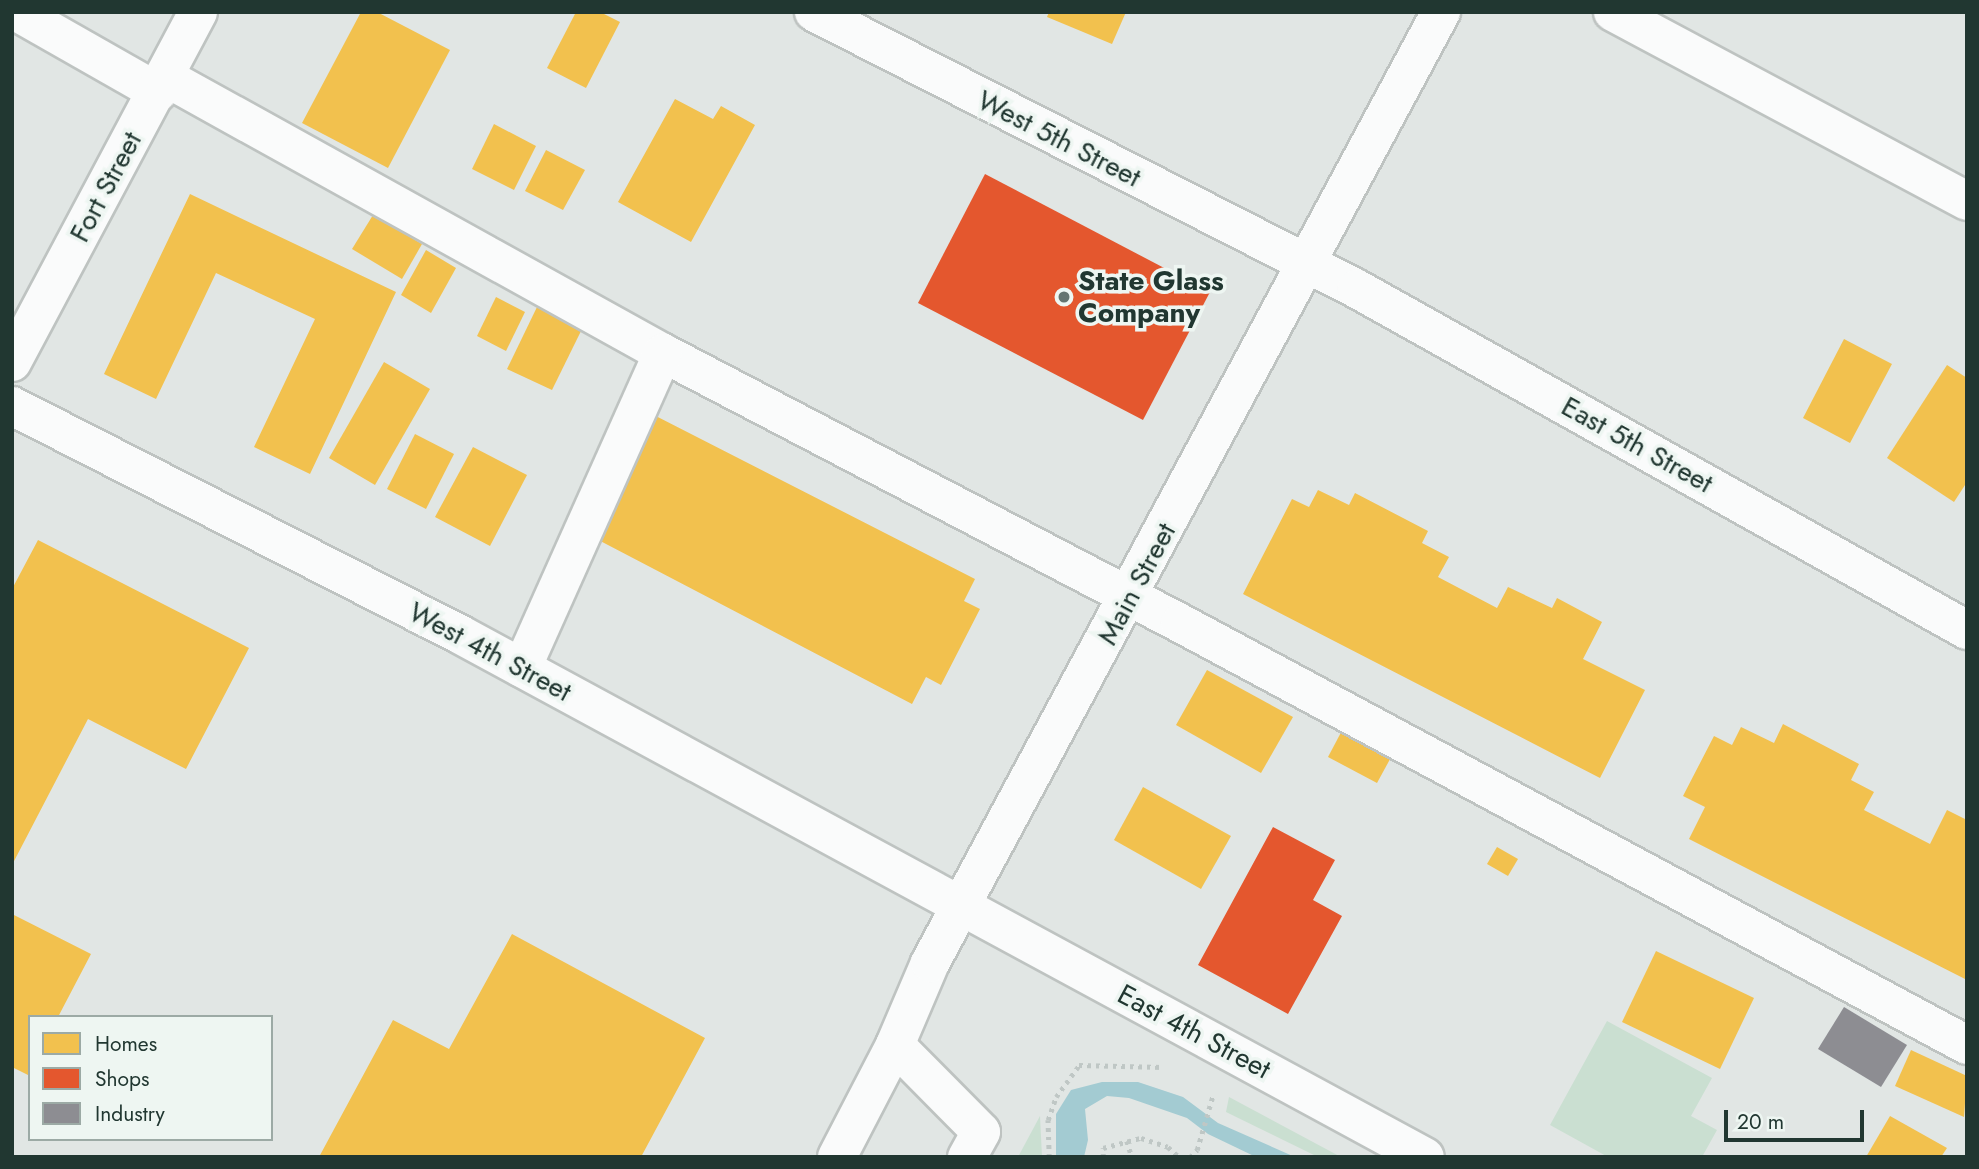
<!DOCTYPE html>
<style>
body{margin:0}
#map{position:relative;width:1979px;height:1169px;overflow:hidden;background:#e1e6e4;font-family:Jost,sans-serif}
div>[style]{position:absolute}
.green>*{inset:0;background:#cadfd1}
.water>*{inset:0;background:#a3cbd2}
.homes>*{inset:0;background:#f2c14e}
.shops>*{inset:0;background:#e4572e}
.industry>*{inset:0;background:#8d8d92}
.path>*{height:4.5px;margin-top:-2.25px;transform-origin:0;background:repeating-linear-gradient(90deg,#bfc7c5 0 3.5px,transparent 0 8.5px)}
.roads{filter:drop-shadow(2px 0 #bec3c1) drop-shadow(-2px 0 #bec3c1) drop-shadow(0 2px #bec3c1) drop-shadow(0 -2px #bec3c1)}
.minor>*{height:38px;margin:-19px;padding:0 19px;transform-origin:19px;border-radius:19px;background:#fafbfb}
.dots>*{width:19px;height:19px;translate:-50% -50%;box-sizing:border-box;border:4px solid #eef6f2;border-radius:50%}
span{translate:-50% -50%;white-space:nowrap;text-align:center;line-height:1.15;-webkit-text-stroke:7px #eef6f2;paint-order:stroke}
.street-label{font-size:28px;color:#213731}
.poi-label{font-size:28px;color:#213731;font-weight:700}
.left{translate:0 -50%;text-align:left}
.frame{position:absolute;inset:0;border:14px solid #213731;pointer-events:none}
.legend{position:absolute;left:28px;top:1015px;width:245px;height:126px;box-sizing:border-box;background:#eef6f2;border:2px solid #9caaa5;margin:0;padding:9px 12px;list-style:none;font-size:21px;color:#213731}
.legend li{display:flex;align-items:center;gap:14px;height:35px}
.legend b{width:35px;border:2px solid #9caaa5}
.scale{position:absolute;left:1724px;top:1110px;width:140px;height:32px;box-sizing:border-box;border:4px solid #213731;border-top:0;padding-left:9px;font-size:21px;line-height:24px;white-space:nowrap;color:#213731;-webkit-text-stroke:5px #eef6f2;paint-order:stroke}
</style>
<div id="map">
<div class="green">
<i style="clip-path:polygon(1607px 1021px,1712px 1078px,1691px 1116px,1717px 1130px,1702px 1157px,1608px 1157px,1550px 1125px)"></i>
<i style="clip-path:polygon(1229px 1097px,1341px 1157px,1318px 1157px,1226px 1112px)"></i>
<i style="clip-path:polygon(1040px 1116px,1042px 1157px,1018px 1157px)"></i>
</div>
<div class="water">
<i style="clip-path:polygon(1102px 1082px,1138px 1082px,1183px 1097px,1218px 1123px,1295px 1157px,1256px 1157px,1208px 1134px,1187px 1118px,1129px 1098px,1107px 1096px,1085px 1109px,1088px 1140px,1084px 1157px,1056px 1157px,1056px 1114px,1071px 1090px)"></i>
</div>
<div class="homes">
<i style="clip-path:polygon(361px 12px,377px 12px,450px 50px,388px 168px,302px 123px)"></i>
<i style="clip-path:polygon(576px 12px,600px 12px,620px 22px,586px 88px,547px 68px)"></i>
<i style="clip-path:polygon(1049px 12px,1126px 12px,1112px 44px,1047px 17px)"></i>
<i style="clip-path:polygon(675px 99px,713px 119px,721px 106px,755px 125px,691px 242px,618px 202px)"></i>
<i style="clip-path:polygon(494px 124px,536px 146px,514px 190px,472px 169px)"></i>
<i style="clip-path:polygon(546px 150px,585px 170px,563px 210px,525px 191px)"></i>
<i style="clip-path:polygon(190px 194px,396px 292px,310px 474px,254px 447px,315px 319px,216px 273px,156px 399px,104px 374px)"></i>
<i style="clip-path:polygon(373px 215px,422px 244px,402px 279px,352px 249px)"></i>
<i style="clip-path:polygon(426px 250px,456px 268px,431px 313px,401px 295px)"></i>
<i style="clip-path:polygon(496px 297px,525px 312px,506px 351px,477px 336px)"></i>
<i style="clip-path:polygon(537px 307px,582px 329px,552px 390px,507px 369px)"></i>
<i style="clip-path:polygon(1844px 339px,1892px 364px,1850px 443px,1803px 418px)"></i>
<i style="clip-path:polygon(384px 362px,430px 389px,375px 485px,329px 458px)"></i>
<i style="clip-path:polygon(1947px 365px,1967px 378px,1967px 482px,1954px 502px,1887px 458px)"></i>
<i style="clip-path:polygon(648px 412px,975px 579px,964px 601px,980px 609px,941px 685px,926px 677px,912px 704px,585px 533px)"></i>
<i style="clip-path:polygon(415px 434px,454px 454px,426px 509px,387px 489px)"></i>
<i style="clip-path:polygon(473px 447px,527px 475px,490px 546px,435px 517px)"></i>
<i style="clip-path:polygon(1318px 490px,1349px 505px,1355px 493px,1428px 531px,1422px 543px,1449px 557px,1438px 577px,1497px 608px,1508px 587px,1552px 608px,1557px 598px,1602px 622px,1583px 659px,1645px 690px,1600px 778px,1243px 594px,1292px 499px,1309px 507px)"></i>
<i style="clip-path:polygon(38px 540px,249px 648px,186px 769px,88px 719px,12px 865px,12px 589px)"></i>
<i style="clip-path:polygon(1207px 670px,1293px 717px,1261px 773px,1176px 725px)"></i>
<i style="clip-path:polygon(1346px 723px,1395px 750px,1377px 783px,1328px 757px)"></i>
<i style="clip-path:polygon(1783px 724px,1859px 764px,1851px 780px,1874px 792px,1864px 810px,1930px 844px,1947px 810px,1967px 820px,1967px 980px,1689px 839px,1705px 807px,1683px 796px,1714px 736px,1732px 745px,1741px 727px,1774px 743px)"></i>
<i style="clip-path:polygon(1143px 787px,1231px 836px,1201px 889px,1114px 840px)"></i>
<i style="clip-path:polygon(1497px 847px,1518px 859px,1508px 876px,1487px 864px)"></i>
<i style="clip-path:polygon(12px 914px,91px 954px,58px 1017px,30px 1017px,28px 1075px,12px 1067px)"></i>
<i style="clip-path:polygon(512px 934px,705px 1038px,641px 1157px,319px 1157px,393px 1020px,449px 1049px)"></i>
<i style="clip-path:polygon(1656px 951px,1754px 998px,1720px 1069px,1622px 1022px)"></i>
<i style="clip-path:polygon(1911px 1050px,1967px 1076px,1964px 1117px,1895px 1086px)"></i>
<i style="clip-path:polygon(1890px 1116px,1947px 1148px,1941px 1157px,1866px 1157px)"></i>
</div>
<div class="shops">
<i style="clip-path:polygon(985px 174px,1210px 292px,1143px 420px,918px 303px)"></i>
<i style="clip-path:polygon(1273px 827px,1335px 860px,1313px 900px,1342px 916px,1288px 1014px,1198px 965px)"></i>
</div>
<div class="industry">
<i style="clip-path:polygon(1844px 1007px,1907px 1045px,1881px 1087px,1818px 1049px)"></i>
</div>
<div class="path">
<i style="left:1127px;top:1141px;width:17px;rotate:73deg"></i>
<i style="left:1049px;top:1157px;width:37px;rotate:-92deg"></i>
<i style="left:1048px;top:1120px;width:24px;rotate:-71deg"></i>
<i style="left:1056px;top:1097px;width:39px;rotate:-54deg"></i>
<i style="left:1079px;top:1065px;width:84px;rotate:1.4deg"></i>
<i style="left:1103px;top:1157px;width:9px;rotate:-90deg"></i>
<i style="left:1103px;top:1148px;width:39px;rotate:-15deg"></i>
<i style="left:1141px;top:1138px;width:28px;rotate:18deg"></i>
<i style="left:1168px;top:1147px;width:15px;rotate:42deg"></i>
<i style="left:1190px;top:1157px;width:10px;rotate:-45deg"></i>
<i style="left:1197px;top:1150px;width:57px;rotate:-73.8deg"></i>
</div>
<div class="roads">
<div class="minor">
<i style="left:17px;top:12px;width:162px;rotate:29.6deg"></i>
<i style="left:814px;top:12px;width:610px;rotate:27.03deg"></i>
<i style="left:1357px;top:289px;width:699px;rotate:29.21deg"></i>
<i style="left:1613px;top:12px;width:401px;rotate:28.1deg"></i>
<i style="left:165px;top:77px;width:569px;rotate:29deg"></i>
<i style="left:663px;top:353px;width:583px;rotate:27.58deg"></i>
<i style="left:1180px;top:623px;width:893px;rotate:28.2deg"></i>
<i style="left:12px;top:362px;width:396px;rotate:-62deg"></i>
<i style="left:12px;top:406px;width:504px;rotate:27.02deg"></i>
<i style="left:461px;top:635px;width:1096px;rotate:28.44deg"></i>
<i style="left:522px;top:668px;width:345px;rotate:-65.9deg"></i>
<i style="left:895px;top:1045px;width:122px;rotate:45.3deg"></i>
<i style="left:981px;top:1132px;width:29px;rotate:119deg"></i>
<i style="left:837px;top:1157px;width:126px;rotate:-62.6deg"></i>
<i style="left:895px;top:1045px;width:89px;rotate:-66.9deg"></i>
<i style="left:930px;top:963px;width:1080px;rotate:-61.75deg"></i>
</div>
</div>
<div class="dots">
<i style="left:1064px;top:297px;background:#647470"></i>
</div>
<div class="street-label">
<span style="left:1059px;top:139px;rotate:27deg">West 5th Street</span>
<span style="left:106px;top:187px;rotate:-62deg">Fort Street</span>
<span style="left:1637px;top:445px;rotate:29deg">East 5th Street</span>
<span style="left:1137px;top:584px;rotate:-62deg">Main Street</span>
<span style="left:490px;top:652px;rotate:28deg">West 4th Street</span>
<span style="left:1194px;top:1032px;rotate:28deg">East 4th Street</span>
</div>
<div class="poi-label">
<span class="left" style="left:1078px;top:297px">State Glass<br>Company</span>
</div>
<div class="frame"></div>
<ul class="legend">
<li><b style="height:19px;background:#f2c14e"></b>Homes</li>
<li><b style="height:19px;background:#e4572e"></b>Shops</li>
<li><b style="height:19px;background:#8d8d92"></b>Industry</li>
</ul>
<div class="scale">20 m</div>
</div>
